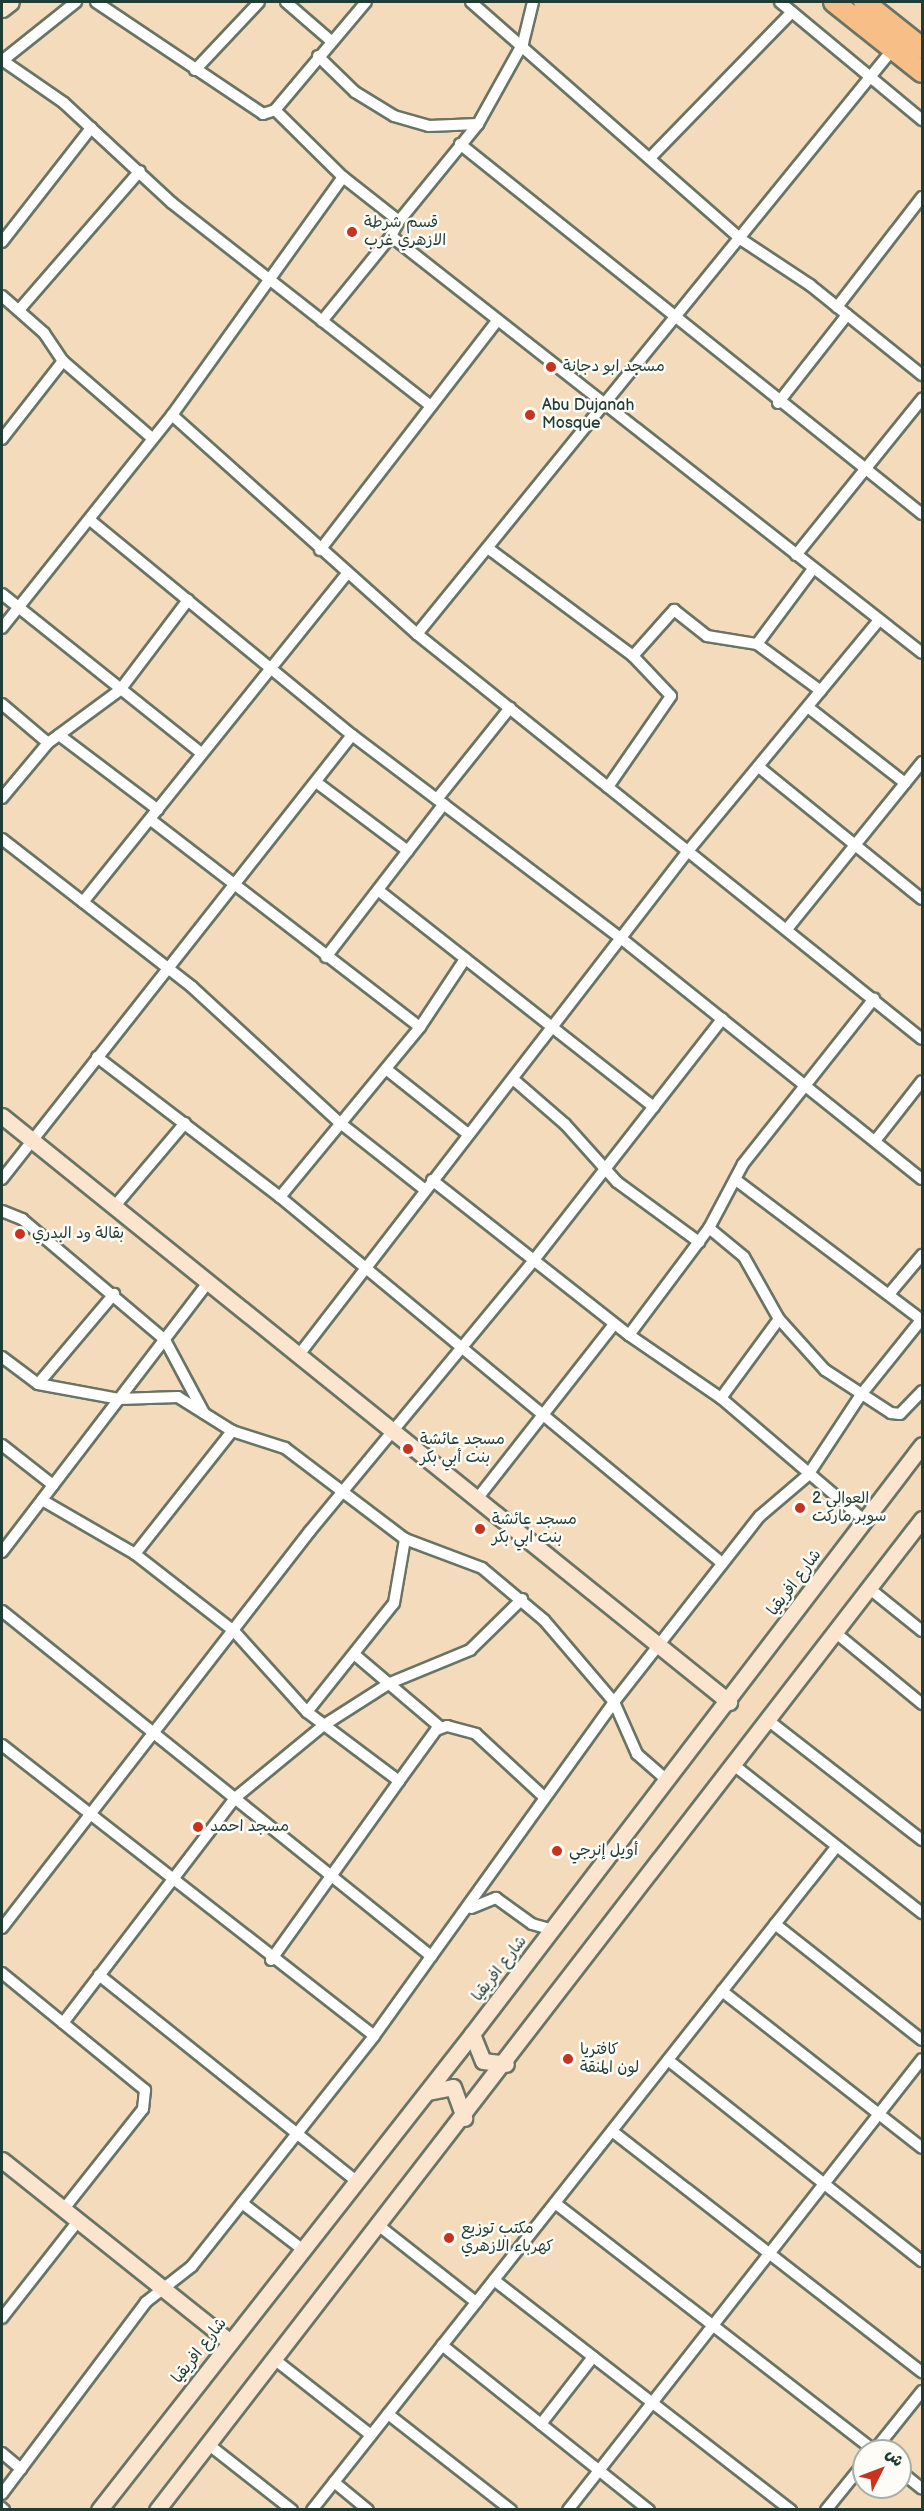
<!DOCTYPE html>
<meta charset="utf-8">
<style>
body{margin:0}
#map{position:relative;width:924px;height:2511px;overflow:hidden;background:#f3dbbc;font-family:"Balsamiq Sans","Playpen Sans Arabic",sans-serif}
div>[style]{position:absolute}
.roads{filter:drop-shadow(2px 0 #697464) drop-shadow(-2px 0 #697464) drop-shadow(0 2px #697464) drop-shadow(0 -2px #697464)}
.street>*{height:10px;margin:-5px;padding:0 5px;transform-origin:5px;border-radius:5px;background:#fff}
.secondary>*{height:15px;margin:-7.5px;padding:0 7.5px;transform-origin:7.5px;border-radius:7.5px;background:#fce5cf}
.highway>*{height:20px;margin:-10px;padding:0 10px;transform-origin:10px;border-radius:10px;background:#f7be87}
.dots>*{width:16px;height:16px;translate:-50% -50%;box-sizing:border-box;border:3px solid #fdfcf7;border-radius:50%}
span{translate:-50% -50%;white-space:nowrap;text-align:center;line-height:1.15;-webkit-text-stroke:5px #fdfcf7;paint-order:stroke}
.poi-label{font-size:16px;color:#1f3d34}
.left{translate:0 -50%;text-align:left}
.street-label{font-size:16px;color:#1f3d34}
.frame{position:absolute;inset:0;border:3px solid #1f3d34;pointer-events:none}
.north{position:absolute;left:852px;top:2439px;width:60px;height:60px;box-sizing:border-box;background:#fdfcf7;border:2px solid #a4b0a9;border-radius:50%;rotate:48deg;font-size:16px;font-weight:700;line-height:24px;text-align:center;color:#1f3d34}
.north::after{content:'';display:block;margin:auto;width:21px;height:27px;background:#c8321e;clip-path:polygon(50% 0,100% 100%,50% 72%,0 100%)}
</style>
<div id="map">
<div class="roads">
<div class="street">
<i style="left:96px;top:2px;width:201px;rotate:33.8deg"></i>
<i style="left:263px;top:114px;width:13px;rotate:-18deg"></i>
<i style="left:275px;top:110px;width:141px;rotate:-49.9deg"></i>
<i style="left:286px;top:2px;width:60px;rotate:40.9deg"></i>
<i style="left:471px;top:2px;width:361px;rotate:41.3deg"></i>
<i style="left:742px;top:240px;width:82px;rotate:33.5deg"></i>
<i style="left:810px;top:285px;width:144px;rotate:38.8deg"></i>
<i style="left:780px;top:2px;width:185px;rotate:39.7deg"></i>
<i style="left:318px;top:56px;width:52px;rotate:44.2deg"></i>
<i style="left:355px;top:92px;width:46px;rotate:31.6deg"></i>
<i style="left:394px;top:116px;width:36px;rotate:16deg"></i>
<i style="left:429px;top:126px;width:49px;rotate:-2.3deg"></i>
<i style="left:2px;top:60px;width:75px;rotate:34.7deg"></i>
<i style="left:64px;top:103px;width:147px;rotate:42.8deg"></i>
<i style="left:172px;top:203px;width:329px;rotate:38.1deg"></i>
<i style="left:2px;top:61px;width:95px;rotate:-38.6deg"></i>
<i style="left:195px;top:70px;width:93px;rotate:-46.7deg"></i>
<i style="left:275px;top:110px;width:95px;rotate:44.6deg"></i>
<i style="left:343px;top:177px;width:71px;rotate:38.2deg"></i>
<i style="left:399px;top:221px;width:17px;rotate:118deg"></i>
<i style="left:391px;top:236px;width:675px;rotate:38.14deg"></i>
<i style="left:460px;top:144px;width:592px;rotate:38.69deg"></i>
<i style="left:651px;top:157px;width:202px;rotate:-45.8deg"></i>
<i style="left:399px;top:221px;width:125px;rotate:-50.8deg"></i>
<i style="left:478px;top:124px;width:93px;rotate:-60.9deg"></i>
<i style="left:523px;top:43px;width:42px;rotate:-76.3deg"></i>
<i style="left:2px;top:242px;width:145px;rotate:-52deg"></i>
<i style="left:2px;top:296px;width:56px;rotate:41.4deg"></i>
<i style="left:44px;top:333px;width:34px;rotate:56deg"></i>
<i style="left:63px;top:361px;width:118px;rotate:40.9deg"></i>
<i style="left:837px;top:307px;width:139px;rotate:-52.3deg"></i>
<i style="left:19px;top:310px;width:184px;rotate:-49deg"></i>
<i style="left:322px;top:321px;width:109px;rotate:-50.9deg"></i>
<i style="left:778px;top:403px;width:112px;rotate:-51.9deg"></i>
<i style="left:172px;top:415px;width:329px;rotate:41.8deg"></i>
<i style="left:417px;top:634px;width:647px;rotate:38.73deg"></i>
<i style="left:2px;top:439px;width:99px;rotate:-52deg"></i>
<i style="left:90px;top:520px;width:339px;rotate:39.4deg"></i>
<i style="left:352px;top:735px;width:338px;rotate:37.1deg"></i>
<i style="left:622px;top:939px;width:384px;rotate:38.7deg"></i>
<i style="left:489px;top:549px;width:179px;rotate:36.6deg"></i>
<i style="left:633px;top:656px;width:55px;rotate:46.5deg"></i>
<i style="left:671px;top:696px;width:111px;rotate:124.7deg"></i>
<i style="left:320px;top:550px;width:289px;rotate:-52.3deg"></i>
<i style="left:796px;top:555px;width:201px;rotate:-51.1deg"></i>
<i style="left:2px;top:594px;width:255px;rotate:38.6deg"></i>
<i style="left:2px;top:628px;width:273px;rotate:-51.4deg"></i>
<i style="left:172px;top:415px;width:293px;rotate:-54.3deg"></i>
<i style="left:417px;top:634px;width:754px;rotate:-50.87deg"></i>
<i style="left:757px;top:644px;width:94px;rotate:-53.3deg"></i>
<i style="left:633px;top:656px;width:62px;rotate:-48.3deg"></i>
<i style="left:674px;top:610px;width:42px;rotate:38.2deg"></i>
<i style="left:707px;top:636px;width:51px;rotate:9.1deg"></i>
<i style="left:757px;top:644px;width:79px;rotate:36.3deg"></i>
<i style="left:2px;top:704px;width:60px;rotate:40.3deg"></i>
<i style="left:809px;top:708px;width:122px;rotate:38deg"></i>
<i style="left:59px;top:735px;width:124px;rotate:37.1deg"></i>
<i style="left:760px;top:768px;width:208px;rotate:39deg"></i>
<i style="left:316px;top:782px;width:115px;rotate:36.9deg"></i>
<i style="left:2px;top:798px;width:72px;rotate:-50.1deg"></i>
<i style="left:48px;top:743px;width:89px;rotate:-36.4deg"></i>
<i style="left:120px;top:690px;width:113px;rotate:-52.9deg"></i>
<i style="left:437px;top:799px;width:117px;rotate:-51.3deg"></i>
<i style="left:151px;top:820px;width:339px;rotate:37.6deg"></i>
<i style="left:2px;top:839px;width:241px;rotate:37.9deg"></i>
<i style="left:192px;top:987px;width:200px;rotate:42.6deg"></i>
<i style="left:339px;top:1122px;width:110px;rotate:38.3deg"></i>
<i style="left:378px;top:890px;width:351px;rotate:38.2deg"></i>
<i style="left:83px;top:902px;width:421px;rotate:-51.2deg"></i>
<i style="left:787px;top:929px;width:215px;rotate:-51deg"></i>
<i style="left:326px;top:957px;width:193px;rotate:-52.4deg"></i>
<i style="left:97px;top:1057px;width:230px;rotate:37.4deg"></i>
<i style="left:280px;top:1197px;width:574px;rotate:39.63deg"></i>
<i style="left:386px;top:1069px;width:105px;rotate:38.4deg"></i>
<i style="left:513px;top:1079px;width:69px;rotate:40.9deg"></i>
<i style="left:565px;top:1124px;width:78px;rotate:48.1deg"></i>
<i style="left:617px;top:1182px;width:102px;rotate:36.2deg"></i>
<i style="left:875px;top:1141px;width:76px;rotate:-51.9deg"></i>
<i style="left:2px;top:1179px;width:565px;rotate:-51.75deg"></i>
<i style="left:432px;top:1180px;width:251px;rotate:38.2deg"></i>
<i style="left:629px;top:1335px;width:112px;rotate:34.4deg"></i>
<i style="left:721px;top:1398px;width:189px;rotate:40.5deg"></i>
<i style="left:736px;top:1180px;width:233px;rotate:37deg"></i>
<i style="left:280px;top:1197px;width:220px;rotate:-50.5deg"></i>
<i style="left:420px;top:1027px;width:82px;rotate:-56.5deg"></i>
<i style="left:114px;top:1207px;width:110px;rotate:-49.8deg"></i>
<i style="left:2px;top:1211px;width:22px;rotate:22deg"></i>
<i style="left:22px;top:1219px;width:187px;rotate:40.2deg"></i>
<i style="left:165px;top:1340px;width:83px;rotate:61.9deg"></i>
<i style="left:709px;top:1228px;width:45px;rotate:39.6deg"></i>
<i style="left:744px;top:1257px;width:71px;rotate:60.6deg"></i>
<i style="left:779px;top:1319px;width:69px;rotate:48deg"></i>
<i style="left:825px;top:1370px;width:79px;rotate:33.1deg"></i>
<i style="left:891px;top:1413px;width:9px;rotate:6deg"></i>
<i style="left:900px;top:1414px;width:32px;rotate:-46deg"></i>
<i style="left:890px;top:1293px;width:50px;rotate:-49.9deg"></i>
<i style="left:629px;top:1335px;width:134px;rotate:-53.2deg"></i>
<i style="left:709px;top:1228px;width:72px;rotate:-62deg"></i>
<i style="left:743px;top:1164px;width:211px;rotate:-51.6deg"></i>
<i style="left:298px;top:1356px;width:638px;rotate:-52.32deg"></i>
<i style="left:688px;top:851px;width:300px;rotate:-50.4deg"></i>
<i style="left:2px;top:1357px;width:45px;rotate:36.9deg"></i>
<i style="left:38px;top:1384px;width:82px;rotate:10.5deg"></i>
<i style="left:119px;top:1399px;width:59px;rotate:-1.9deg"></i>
<i style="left:178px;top:1397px;width:64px;rotate:32.2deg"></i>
<i style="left:232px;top:1431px;width:56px;rotate:17.8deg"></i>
<i style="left:285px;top:1448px;width:151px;rotate:37.2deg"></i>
<i style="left:405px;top:1539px;width:82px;rotate:20.6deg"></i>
<i style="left:482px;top:1568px;width:81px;rotate:40deg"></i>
<i style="left:544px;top:1620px;width:108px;rotate:49.5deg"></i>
<i style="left:614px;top:1702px;width:57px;rotate:66.1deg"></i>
<i style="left:637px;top:1754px;width:41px;rotate:41.1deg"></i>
<i style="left:38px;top:1384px;width:118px;rotate:-49.8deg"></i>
<i style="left:721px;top:1398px;width:98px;rotate:-53.7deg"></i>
<i style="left:2px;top:1445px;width:65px;rotate:38.1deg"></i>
<i style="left:477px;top:1499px;width:222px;rotate:-51.9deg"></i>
<i style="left:42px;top:1500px;width:108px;rotate:30.1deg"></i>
<i style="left:135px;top:1554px;width:125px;rotate:37.9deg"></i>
<i style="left:234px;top:1631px;width:109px;rotate:48deg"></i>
<i style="left:307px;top:1712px;width:115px;rotate:36.9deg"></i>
<i style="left:399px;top:1781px;width:63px;rotate:-54deg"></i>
<i style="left:436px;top:1730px;width:12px;rotate:-20deg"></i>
<i style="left:447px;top:1726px;width:30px;rotate:15deg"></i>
<i style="left:476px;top:1734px;width:91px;rotate:42.8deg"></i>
<i style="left:2px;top:1552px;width:339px;rotate:-52.6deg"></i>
<i style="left:135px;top:1554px;width:157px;rotate:-51.7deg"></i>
<i style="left:870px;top:1589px;width:67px;rotate:38.9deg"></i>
<i style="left:2px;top:1611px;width:551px;rotate:38.81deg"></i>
<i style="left:836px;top:1633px;width:112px;rotate:39.5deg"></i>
<i style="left:354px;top:1654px;width:113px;rotate:40.3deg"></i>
<i style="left:307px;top:1712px;width:139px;rotate:-51.4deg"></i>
<i style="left:394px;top:1603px;width:65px;rotate:-80.2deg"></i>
<i style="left:769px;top:1721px;width:194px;rotate:37.9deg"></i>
<i style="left:2px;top:1745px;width:472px;rotate:38deg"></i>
<i style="left:735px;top:1766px;width:238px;rotate:38.2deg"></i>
<i style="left:471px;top:1908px;width:27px;rotate:-22deg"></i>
<i style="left:496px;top:1898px;width:44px;rotate:35.8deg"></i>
<i style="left:532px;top:1924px;width:22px;rotate:16deg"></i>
<i style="left:775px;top:1924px;width:187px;rotate:38.3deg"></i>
<i style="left:2px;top:1928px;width:502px;rotate:-52.2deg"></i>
<i style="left:310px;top:1531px;width:352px;rotate:-50.4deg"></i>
<i style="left:534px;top:1260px;width:306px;rotate:-52deg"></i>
<i style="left:271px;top:1960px;width:220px;rotate:-54.4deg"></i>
<i style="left:2px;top:1973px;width:185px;rotate:39.3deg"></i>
<i style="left:145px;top:2090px;width:19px;rotate:96deg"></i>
<i style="left:143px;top:2109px;width:129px;rotate:128.4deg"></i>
<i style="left:99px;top:1975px;width:329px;rotate:38.7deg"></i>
<i style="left:722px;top:1991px;width:254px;rotate:38.1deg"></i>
<i style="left:63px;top:2023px;width:283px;rotate:-52.6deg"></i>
<i style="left:235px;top:1798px;width:115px;rotate:-39.4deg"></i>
<i style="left:324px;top:1725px;width:78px;rotate:-32.5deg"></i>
<i style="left:390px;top:1683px;width:87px;rotate:-22.4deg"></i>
<i style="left:470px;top:1650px;width:73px;rotate:-44.4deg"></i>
<i style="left:668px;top:2060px;width:324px;rotate:38.4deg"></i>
<i style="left:612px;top:2131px;width:393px;rotate:37.9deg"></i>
<i style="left:242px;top:2203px;width:76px;rotate:37.5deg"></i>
<i style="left:555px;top:2203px;width:405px;rotate:37.8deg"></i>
<i style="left:378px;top:2225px;width:125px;rotate:38.2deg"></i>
<i style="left:494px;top:2280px;width:376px;rotate:37.8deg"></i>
<i style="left:2px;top:2318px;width:123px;rotate:-51.9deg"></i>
<i style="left:442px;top:2345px;width:265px;rotate:38.6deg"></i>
<i style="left:274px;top:2359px;width:123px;rotate:38.1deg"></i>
<i style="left:388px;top:2414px;width:156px;rotate:38deg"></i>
<i style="left:541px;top:2424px;width:85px;rotate:-52.2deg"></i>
<i style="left:208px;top:2444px;width:107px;rotate:38.2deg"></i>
<i style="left:874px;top:2451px;width:77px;rotate:-51.3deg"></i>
<i style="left:2px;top:2453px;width:25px;rotate:40deg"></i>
<i style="left:900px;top:2471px;width:28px;rotate:39deg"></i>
<i style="left:334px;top:2482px;width:44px;rotate:39.5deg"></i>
<i style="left:2px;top:2494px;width:240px;rotate:-53.1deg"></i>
<i style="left:146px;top:2302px;width:58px;rotate:-38deg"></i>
<i style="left:192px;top:2266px;width:293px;rotate:-51.6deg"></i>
<i style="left:374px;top:2036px;width:411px;rotate:-54.3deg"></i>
<i style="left:614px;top:1702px;width:236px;rotate:-51.9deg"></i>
<i style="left:760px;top:1516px;width:63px;rotate:-40.5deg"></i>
<i style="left:808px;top:1475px;width:95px;rotate:-56.6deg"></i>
<i style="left:860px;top:1396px;width:99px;rotate:-51.2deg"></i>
<i style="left:2px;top:2508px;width:3px;rotate:45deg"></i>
<i style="left:312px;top:2510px;width:846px;rotate:-51.67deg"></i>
<i style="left:568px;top:2510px;width:573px;rotate:-51.87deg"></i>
<i style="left:826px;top:2510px;width:60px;rotate:-51deg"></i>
</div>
<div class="secondary">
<i style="left:2px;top:9px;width:11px;rotate:-38deg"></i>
<i style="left:2px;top:1116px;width:934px;rotate:38.87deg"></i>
<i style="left:472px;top:2034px;width:29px;rotate:68deg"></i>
<i style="left:483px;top:2061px;width:23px;rotate:7deg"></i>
<i style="left:428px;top:2092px;width:25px;rotate:-11deg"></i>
<i style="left:453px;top:2087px;width:33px;rotate:70deg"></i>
<i style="left:2px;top:2160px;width:292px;rotate:38.6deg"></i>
<i style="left:99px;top:2510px;width:605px;rotate:-51.92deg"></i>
<i style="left:472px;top:2034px;width:741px;rotate:-52.62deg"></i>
<i style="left:157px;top:2510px;width:1252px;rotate:-52.33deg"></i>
</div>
<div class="highway">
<i style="left:834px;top:2px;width:112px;rotate:38.5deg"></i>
<i style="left:864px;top:2px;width:74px;rotate:38.4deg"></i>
</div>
</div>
<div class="dots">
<i style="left:352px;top:232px;background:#c8321e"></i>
<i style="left:551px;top:367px;background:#c8321e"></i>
<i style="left:530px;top:415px;background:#c8321e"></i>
<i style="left:20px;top:1234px;background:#c8321e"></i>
<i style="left:408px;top:1449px;background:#c8321e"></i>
<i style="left:800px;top:1508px;background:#c8321e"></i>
<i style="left:480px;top:1529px;background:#c8321e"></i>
<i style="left:198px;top:1827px;background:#c8321e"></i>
<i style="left:557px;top:1851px;background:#c8321e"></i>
<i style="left:568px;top:2059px;background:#c8321e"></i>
<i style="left:449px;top:2238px;background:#c8321e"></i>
</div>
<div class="poi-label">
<span class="left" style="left:364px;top:232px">قسم شرطة<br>الازهري غرب</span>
<span class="left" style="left:563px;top:367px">مسجد ابو دجانة</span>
<span class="left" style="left:542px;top:415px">Abu Dujanah<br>Mosque</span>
<span class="left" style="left:32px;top:1234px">بقالة ود البدري</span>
<span class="left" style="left:420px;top:1449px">مسجد عائشة<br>بنت أبي بكر</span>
<span class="left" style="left:812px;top:1508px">العوالي 2<br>سوبر ماركت</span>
<span class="left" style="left:492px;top:1529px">مسجد عائشة<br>بنت ابي بكر</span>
<span class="left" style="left:210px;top:1827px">مسجد احمد</span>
<span class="left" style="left:569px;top:1851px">أويل إنرجي</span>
<span class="left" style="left:580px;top:2059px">كافتريا<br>لون المنقة</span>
<span class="left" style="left:461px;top:2238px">مكتب توزيع<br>كهرباء الازهري</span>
</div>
<div class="street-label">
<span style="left:795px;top:1583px;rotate:-53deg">شارع افريقيا</span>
<span style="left:500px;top:1969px;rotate:-52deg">شارع افريقيا</span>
<span style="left:200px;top:2351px;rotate:-52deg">شارع افريقيا</span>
</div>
<div class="frame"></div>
<div class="north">ش</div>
</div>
